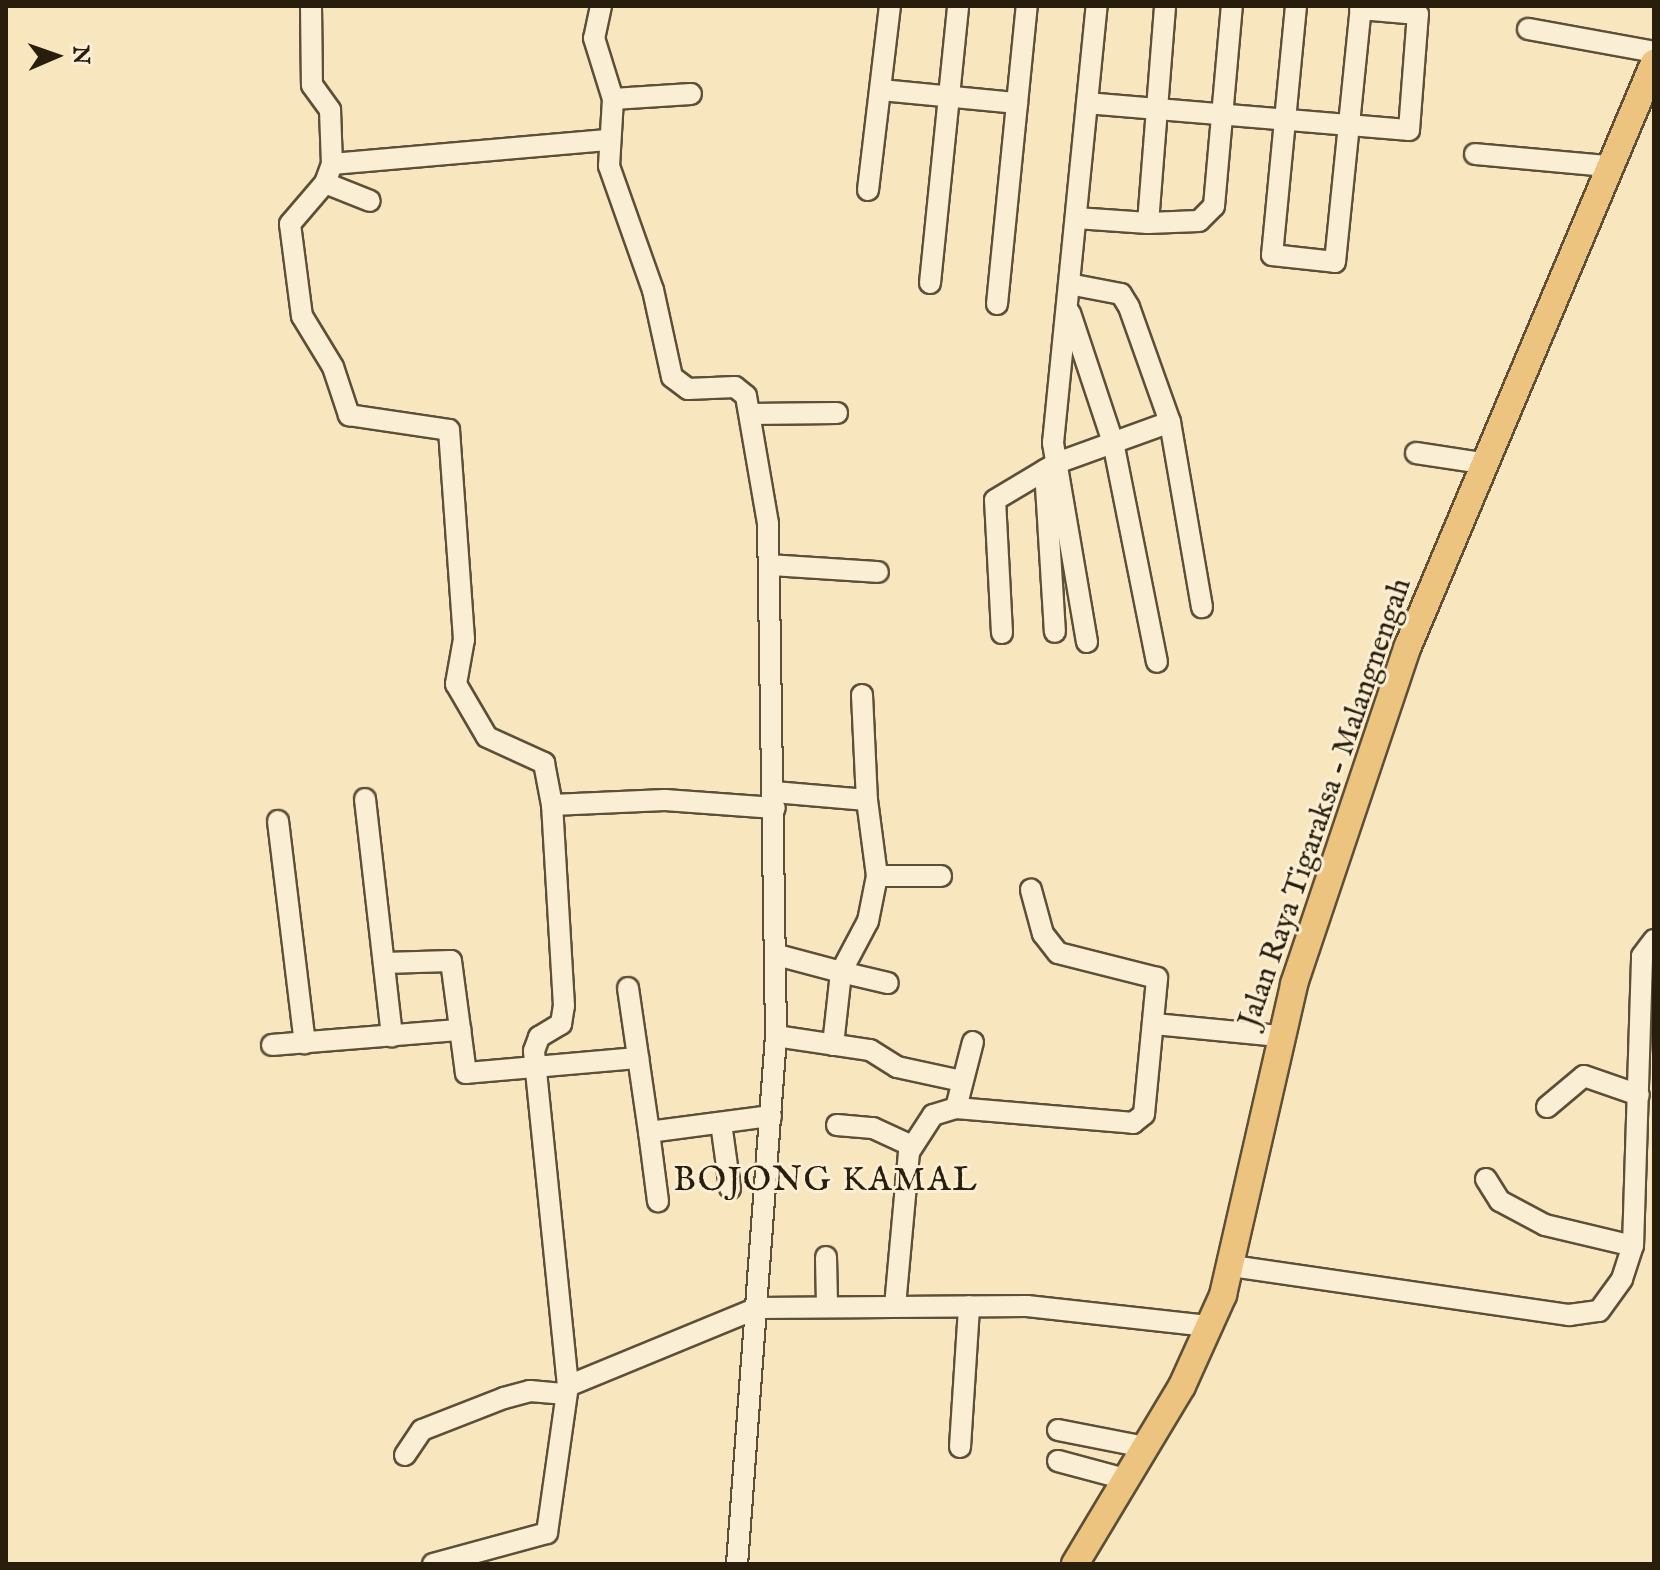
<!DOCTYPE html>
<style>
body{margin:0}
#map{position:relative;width:1660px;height:1570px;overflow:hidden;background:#f8e6be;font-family:"IM FELL English",serif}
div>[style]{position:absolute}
.roads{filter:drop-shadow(2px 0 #5d4f38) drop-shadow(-2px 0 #5d4f38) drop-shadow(0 2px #5d4f38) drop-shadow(0 -2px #5d4f38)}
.minor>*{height:20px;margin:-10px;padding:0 10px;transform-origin:10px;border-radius:10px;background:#faefd5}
.major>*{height:26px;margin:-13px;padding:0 13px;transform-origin:13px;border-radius:13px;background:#ecc37f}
span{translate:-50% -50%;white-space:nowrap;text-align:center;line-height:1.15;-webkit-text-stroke:6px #faefd5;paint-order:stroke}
.street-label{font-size:30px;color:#291d0c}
.quarter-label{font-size:34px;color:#291d0c;letter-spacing:2px}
.frame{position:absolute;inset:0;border:8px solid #291d0c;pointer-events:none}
.north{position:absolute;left:16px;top:16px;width:80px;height:80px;-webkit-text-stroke:6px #faefd5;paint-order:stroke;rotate:88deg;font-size:22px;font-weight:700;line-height:32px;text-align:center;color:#291d0c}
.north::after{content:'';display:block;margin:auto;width:28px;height:36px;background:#291d0c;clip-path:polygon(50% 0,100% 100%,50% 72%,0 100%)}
</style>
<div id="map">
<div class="roads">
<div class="minor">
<i style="left:311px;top:6px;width:79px;rotate:89.3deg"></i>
<i style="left:312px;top:85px;width:31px;rotate:54deg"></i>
<i style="left:330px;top:110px;width:54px;rotate:87.9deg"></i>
<i style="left:332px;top:164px;width:20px;rotate:110deg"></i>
<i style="left:325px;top:183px;width:54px;rotate:130.5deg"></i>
<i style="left:290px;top:224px;width:93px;rotate:82.6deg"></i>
<i style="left:302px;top:316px;width:60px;rotate:58.7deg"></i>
<i style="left:333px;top:367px;width:51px;rotate:71.6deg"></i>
<i style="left:349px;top:415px;width:101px;rotate:8.5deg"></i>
<i style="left:449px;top:430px;width:210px;rotate:85.9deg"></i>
<i style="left:464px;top:639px;width:46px;rotate:100.1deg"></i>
<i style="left:456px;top:684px;width:61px;rotate:59.7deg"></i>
<i style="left:487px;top:737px;width:63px;rotate:24.5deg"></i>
<i style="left:544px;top:763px;width:43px;rotate:79.2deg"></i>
<i style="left:601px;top:6px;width:33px;rotate:102deg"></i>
<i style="left:594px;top:38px;width:64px;rotate:72.7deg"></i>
<i style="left:613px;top:99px;width:67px;rotate:93.4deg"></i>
<i style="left:609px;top:166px;width:132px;rotate:70.5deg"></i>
<i style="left:653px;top:290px;width:89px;rotate:77.7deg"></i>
<i style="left:672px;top:377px;width:20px;rotate:37deg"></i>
<i style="left:688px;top:389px;width:47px;rotate:-2.4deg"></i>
<i style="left:735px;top:387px;width:14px;rotate:39deg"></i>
<i style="left:746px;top:396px;width:130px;rotate:80.2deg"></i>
<i style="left:768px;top:524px;width:512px;rotate:89.1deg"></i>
<i style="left:776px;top:1036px;width:529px;rotate:94.22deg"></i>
<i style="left:1296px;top:6px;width:250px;rotate:95.5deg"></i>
<i style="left:1272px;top:255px;width:63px;rotate:6.3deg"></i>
<i style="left:1335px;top:262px;width:257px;rotate:-84.2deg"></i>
<i style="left:1528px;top:29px;width:128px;rotate:10.3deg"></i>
<i style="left:881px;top:90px;width:137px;rotate:5.5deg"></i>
<i style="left:613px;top:99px;width:78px;rotate:-3.7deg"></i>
<i style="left:1087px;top:103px;width:323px;rotate:4.8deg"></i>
<i style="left:1409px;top:130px;width:116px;rotate:-85.6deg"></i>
<i style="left:1418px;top:14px;width:58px;rotate:-175.1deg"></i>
<i style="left:1475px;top:154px;width:133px;rotate:5.2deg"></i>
<i style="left:332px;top:164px;width:276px;rotate:-5deg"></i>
<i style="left:325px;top:183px;width:48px;rotate:21.8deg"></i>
<i style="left:868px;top:190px;width:185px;rotate:-83.2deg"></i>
<i style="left:1076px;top:218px;width:72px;rotate:4deg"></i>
<i style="left:1148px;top:223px;width:218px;rotate:-85.5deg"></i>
<i style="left:1148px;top:223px;width:51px;rotate:-2.2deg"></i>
<i style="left:1199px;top:221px;width:21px;rotate:-45deg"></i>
<i style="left:1214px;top:206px;width:201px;rotate:-84.9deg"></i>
<i style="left:930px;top:283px;width:278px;rotate:-84.2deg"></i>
<i style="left:1069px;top:284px;width:53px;rotate:10.9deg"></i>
<i style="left:1121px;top:294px;width:15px;rotate:58deg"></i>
<i style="left:1129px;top:307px;width:122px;rotate:70.4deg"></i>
<i style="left:1170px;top:422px;width:188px;rotate:80.2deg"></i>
<i style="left:997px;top:304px;width:300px;rotate:-84.3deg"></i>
<i style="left:1070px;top:313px;width:136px;rotate:71.6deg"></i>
<i style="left:1113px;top:442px;width:224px;rotate:78.7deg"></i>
<i style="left:750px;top:414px;width:87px;rotate:-0.7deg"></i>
<i style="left:1416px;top:453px;width:67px;rotate:8.6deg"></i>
<i style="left:1045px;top:470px;width:162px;rotate:86.5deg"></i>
<i style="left:770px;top:565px;width:108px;rotate:3.7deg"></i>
<i style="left:1002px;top:633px;width:133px;rotate:-93deg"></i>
<i style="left:995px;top:500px;width:72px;rotate:-30.8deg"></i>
<i style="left:1057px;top:463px;width:120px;rotate:-19.9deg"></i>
<i style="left:1087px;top:642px;width:202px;rotate:-99.7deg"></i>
<i style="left:1053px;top:443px;width:439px;rotate:-84.3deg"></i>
<i style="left:862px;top:695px;width:105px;rotate:87.3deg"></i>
<i style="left:774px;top:792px;width:93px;rotate:4.9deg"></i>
<i style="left:867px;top:800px;width:77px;rotate:82.5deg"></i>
<i style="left:877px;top:876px;width:46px;rotate:101.3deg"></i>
<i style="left:868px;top:921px;width:58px;rotate:117.9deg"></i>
<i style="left:841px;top:972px;width:66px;rotate:-165.1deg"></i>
<i style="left:365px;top:799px;width:239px;rotate:83.5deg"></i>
<i style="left:278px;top:821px;width:224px;rotate:83.1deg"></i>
<i style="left:877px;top:876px;width:64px"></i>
<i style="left:384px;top:963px;width:67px;rotate:-1.7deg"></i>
<i style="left:451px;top:961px;width:113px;rotate:82.4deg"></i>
<i style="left:466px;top:1073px;width:173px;rotate:-5deg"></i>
<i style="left:628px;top:988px;width:146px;rotate:81.7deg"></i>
<i style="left:649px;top:1132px;width:123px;rotate:-7.5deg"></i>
<i style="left:1154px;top:1024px;width:126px;rotate:5.5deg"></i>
<i style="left:776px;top:1036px;width:95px;rotate:8.5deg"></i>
<i style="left:870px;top:1050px;width:32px;rotate:32deg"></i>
<i style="left:897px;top:1067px;width:66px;rotate:12.2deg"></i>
<i style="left:272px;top:1045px;width:189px;rotate:-4.6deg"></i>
<i style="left:833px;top:1045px;width:73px;rotate:-83.7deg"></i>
<i style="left:841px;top:972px;width:48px;rotate:13.2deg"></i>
<i style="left:1547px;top:1107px;width:48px;rotate:-40deg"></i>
<i style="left:1584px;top:1076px;width:58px;rotate:19.1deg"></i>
<i style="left:956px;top:1108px;width:178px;rotate:4.8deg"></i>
<i style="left:1133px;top:1123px;width:14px;rotate:-39deg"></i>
<i style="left:1144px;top:1114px;width:137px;rotate:-84.5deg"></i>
<i style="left:1157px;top:978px;width:102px;rotate:-165.8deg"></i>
<i style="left:1058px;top:953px;width:24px;rotate:-128deg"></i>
<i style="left:1043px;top:934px;width:46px;rotate:-105.3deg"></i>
<i style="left:721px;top:1123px;width:66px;rotate:82.1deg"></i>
<i style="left:837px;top:1125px;width:36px;rotate:5deg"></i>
<i style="left:873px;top:1128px;width:43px;rotate:24.8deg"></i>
<i style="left:649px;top:1132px;width:70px;rotate:82.6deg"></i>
<i style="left:1486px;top:1179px;width:26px;rotate:58deg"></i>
<i style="left:1500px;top:1201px;width:51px;rotate:28.1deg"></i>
<i style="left:1545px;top:1225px;width:90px;rotate:13.4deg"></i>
<i style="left:826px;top:1257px;width:49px;rotate:88.8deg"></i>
<i style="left:1232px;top:1266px;width:341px;rotate:8.3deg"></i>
<i style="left:1569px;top:1315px;width:30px;rotate:-8deg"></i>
<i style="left:1599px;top:1311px;width:39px;rotate:-54deg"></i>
<i style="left:1622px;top:1279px;width:35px;rotate:-72deg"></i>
<i style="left:1633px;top:1246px;width:290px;rotate:-88.2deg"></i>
<i style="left:1642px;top:956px;width:20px;rotate:-53deg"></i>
<i style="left:895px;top:1306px;width:155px;rotate:-84.8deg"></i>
<i style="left:909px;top:1152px;width:44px;rotate:-57deg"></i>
<i style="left:933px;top:1115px;width:24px;rotate:-17deg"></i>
<i style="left:956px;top:1108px;width:68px;rotate:-75.6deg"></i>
<i style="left:568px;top:1386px;width:337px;rotate:-95.8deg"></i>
<i style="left:534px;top:1051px;width:15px;rotate:-70deg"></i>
<i style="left:539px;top:1037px;width:26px;rotate:-31deg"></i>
<i style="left:561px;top:1024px;width:18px;rotate:-81deg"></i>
<i style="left:564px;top:1006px;width:201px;rotate:-93.4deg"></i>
<i style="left:552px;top:805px;width:113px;rotate:-2.5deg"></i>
<i style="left:665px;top:800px;width:110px;rotate:4.2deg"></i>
<i style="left:1058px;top:1430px;width:89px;rotate:11.1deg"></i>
<i style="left:960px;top:1447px;width:141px;rotate:-86.3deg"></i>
<i style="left:405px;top:1455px;width:30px;rotate:-56deg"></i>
<i style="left:422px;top:1430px;width:88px;rotate:-21.3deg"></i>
<i style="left:504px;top:1398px;width:27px;rotate:-15deg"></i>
<i style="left:530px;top:1391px;width:33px;rotate:5deg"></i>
<i style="left:1058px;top:1461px;width:69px;rotate:15deg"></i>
<i style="left:433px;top:1564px;width:118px;rotate:-15.2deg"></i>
<i style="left:547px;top:1533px;width:148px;rotate:-81.9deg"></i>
<i style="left:568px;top:1386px;width:204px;rotate:-22.4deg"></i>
<i style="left:757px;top:1308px;width:270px;rotate:-0.4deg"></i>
<i style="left:1027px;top:1306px;width:182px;rotate:6.3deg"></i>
</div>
<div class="major">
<i style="left:1075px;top:1564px;width:208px;rotate:-59deg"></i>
<i style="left:1182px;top:1386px;width:100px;rotate:-65.7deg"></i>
<i style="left:1223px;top:1295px;width:319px;rotate:-77.1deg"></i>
<i style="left:1294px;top:984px;width:357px;rotate:-71.4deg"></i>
<i style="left:1408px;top:646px;width:633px;rotate:-67.12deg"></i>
</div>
</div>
<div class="street-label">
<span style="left:1326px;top:803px;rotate:-71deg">Jalan Raya Tigaraksa - Malangnengah</span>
</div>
<div class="quarter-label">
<span style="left:826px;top:1181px">BOJONG KAMAL</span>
</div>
<div class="frame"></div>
<div class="north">N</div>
</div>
